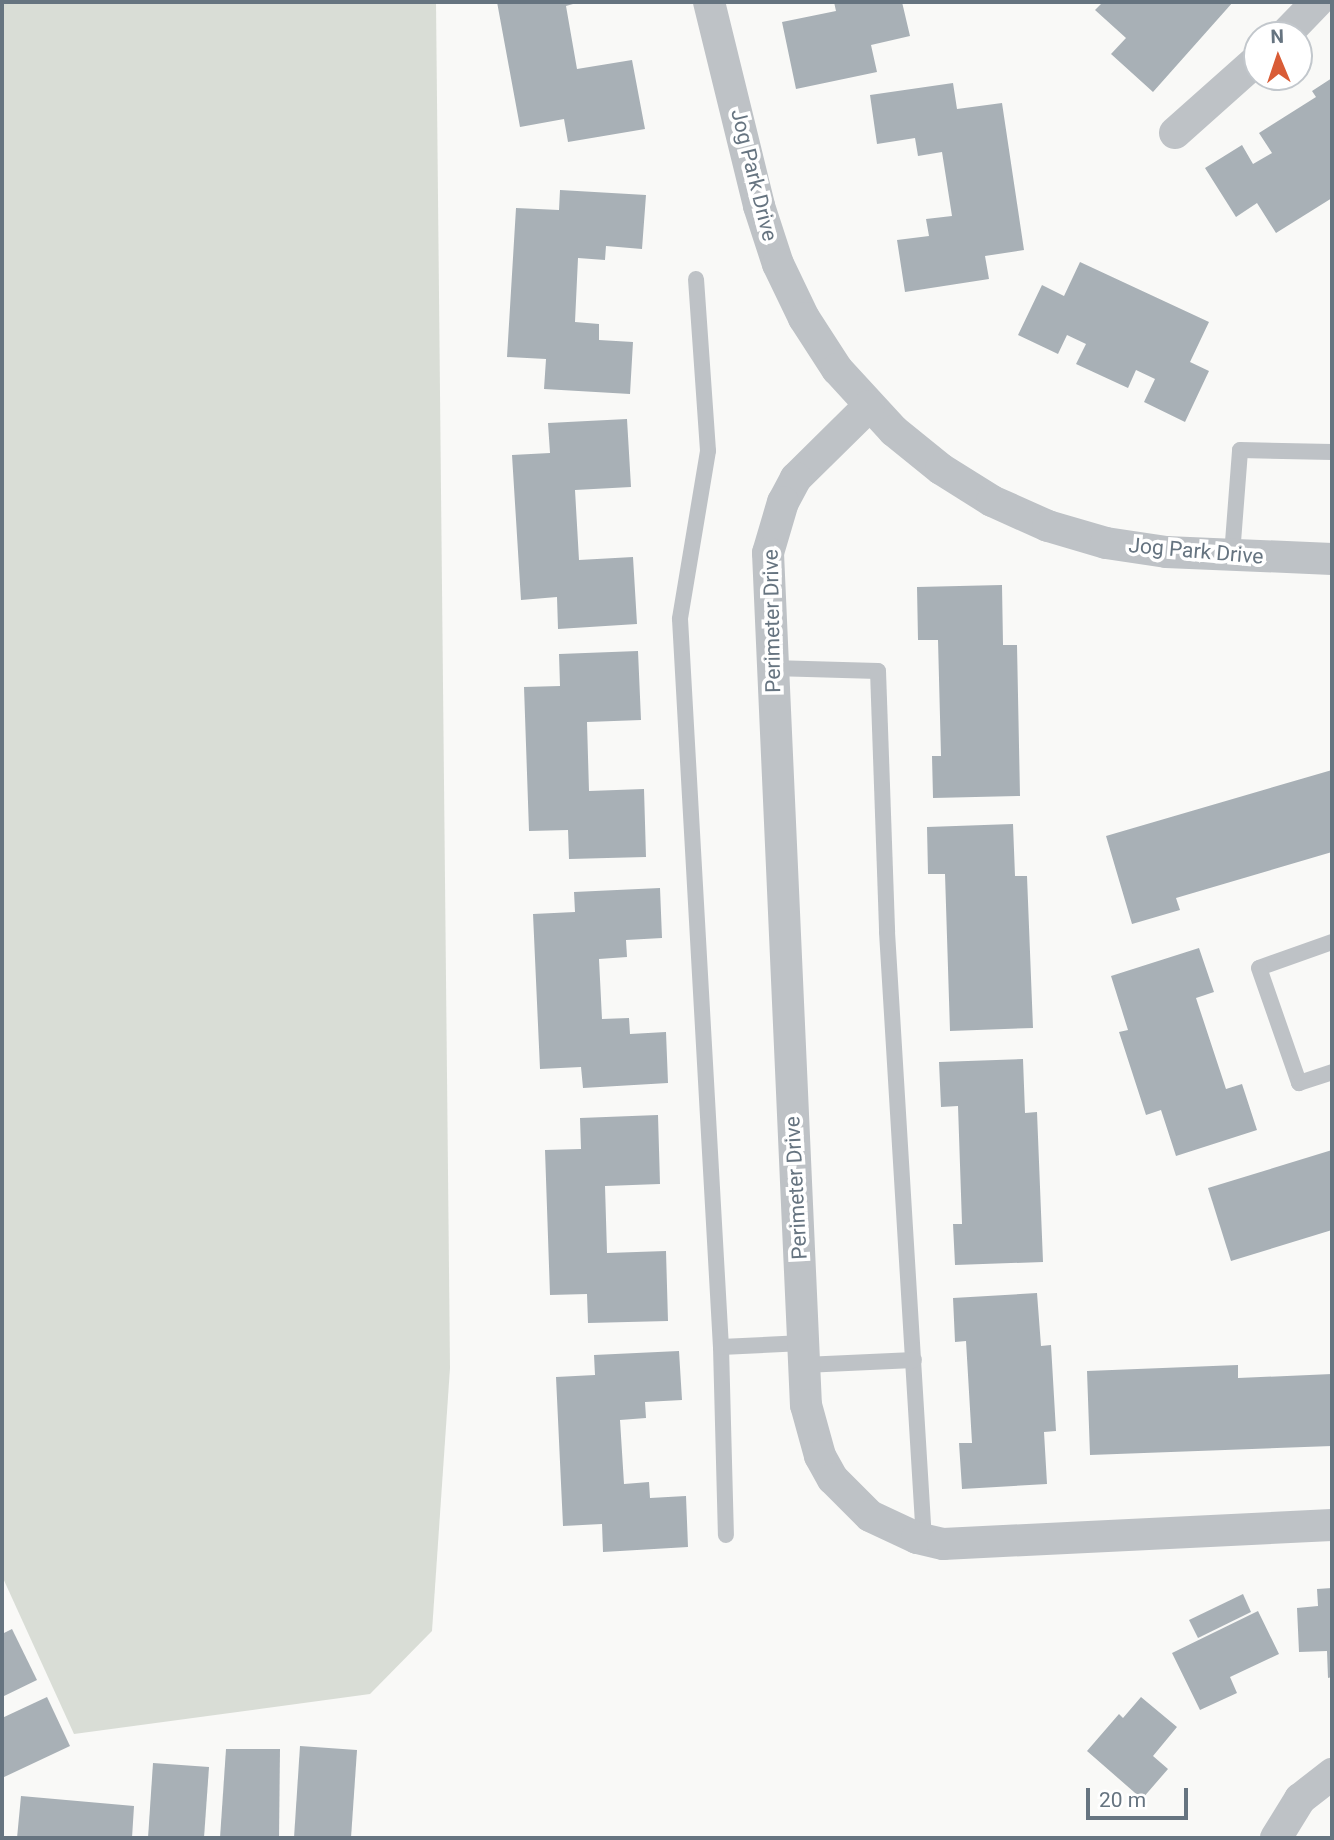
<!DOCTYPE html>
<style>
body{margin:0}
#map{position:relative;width:1334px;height:1840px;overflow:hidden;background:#f9f9f7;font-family:Roboto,sans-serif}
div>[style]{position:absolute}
.green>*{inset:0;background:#d9ddd6}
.building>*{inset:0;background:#a8b0b6}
.lane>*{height:16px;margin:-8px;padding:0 8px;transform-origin:8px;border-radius:8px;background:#bec2c6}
.street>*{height:32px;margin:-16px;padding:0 16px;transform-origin:16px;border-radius:16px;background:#bec2c6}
span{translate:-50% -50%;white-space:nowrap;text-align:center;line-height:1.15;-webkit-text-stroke:7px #fff;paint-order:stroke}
.street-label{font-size:21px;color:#667480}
.frame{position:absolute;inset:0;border:4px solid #667480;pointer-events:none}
.north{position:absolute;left:1243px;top:21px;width:70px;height:70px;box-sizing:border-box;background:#fff;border:2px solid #c2c7cc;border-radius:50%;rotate:358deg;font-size:19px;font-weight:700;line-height:28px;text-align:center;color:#667480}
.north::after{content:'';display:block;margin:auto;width:24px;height:32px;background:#d95c36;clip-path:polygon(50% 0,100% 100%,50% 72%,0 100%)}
.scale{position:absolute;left:1086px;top:1788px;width:102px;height:32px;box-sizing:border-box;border:4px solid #667480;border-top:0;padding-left:9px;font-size:21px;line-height:24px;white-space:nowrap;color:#667480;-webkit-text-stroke:5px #fff;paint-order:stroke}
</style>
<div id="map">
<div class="green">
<i style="clip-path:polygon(2px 2px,436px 2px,450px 1368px,432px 1631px,370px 1694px,74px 1734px,2px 1576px)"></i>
</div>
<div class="building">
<i style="clip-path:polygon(497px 2px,580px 2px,566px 6px,577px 69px,632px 60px,645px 129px,568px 142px,564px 119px,520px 127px)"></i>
<i style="clip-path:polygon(834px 2px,902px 2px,910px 36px,871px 45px,877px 72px,796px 89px,782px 22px,836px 11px)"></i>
<i style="clip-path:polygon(1103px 2px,1233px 2px,1153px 92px,1111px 54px,1126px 38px,1095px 10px)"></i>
<i style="clip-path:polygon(1332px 78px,1332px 198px,1276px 233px,1257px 203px,1236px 217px,1205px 168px,1242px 145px,1253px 164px,1272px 153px,1259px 133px,1316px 97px,1312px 91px)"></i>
<i style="clip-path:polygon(953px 83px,957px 109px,1002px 103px,1024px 250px,985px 256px,989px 279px,905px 292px,897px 240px,929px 236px,926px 219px,952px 216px,942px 152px,918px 156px,915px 138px,877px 144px,870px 95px)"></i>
<i style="clip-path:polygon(560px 190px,646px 195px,642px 249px,606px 246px,605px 260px,578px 258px,575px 322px,599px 324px,599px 340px,633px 342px,630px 394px,544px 389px,546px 359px,507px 357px,516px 208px,559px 210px)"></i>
<i style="clip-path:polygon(1080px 262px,1209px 322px,1190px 362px,1209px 371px,1185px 422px,1144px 402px,1155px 379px,1136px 370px,1128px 388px,1076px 364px,1086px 344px,1067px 335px,1058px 354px,1018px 335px,1042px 285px,1064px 296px)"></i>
<i style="clip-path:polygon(627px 419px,631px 487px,575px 490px,579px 560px,633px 557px,637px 624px,558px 629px,557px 597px,521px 600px,512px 455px,550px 453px,548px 423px)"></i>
<i style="clip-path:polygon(1002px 585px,1003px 645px,1017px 645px,1020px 796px,933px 798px,932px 756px,941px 756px,938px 640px,918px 640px,917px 587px)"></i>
<i style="clip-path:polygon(638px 651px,641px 720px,587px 722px,589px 791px,644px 789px,646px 857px,569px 859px,568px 830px,529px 831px,524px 687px,560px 686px,559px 654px)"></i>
<i style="clip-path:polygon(1332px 770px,1332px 852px,1176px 898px,1180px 910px,1132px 924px,1106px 836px)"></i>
<i style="clip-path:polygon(1013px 824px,1015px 876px,1027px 876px,1033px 1028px,950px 1031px,945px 874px,928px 874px,927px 827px)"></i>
<i style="clip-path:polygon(660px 888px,662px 938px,626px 940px,627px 957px,599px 959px,602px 1019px,629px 1018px,630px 1034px,666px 1032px,668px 1083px,583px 1088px,581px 1067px,540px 1069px,533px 914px,575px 912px,574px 892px)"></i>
<i style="clip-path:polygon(1199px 948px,1214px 992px,1196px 998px,1226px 1089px,1242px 1084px,1257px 1130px,1176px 1156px,1161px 1110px,1146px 1115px,1119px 1032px,1128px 1030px,1111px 976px)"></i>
<i style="clip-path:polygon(1023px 1059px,1025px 1113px,1037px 1112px,1043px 1262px,955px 1265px,953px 1224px,962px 1224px,958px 1106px,941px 1107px,939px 1062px)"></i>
<i style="clip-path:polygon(658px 1115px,660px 1184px,605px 1186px,607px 1253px,666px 1251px,668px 1321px,588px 1323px,587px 1294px,550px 1295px,545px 1150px,581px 1149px,580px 1118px)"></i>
<i style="clip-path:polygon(1332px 1150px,1332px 1230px,1231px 1261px,1208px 1188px)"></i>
<i style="clip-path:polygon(1037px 1293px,1041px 1346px,1051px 1345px,1056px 1431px,1044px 1432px,1047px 1484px,962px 1489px,959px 1443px,972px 1443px,966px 1341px,955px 1342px,953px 1298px)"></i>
<i style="clip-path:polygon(679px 1351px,682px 1400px,645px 1402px,646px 1418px,620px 1420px,624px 1484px,649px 1482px,650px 1498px,686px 1496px,688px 1547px,603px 1552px,602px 1524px,563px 1526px,556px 1377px,595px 1375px,594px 1355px)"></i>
<i style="clip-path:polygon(1238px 1365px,1238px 1378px,1332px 1374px,1332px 1446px,1090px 1455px,1087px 1371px)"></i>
<i style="clip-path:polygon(1332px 1588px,1332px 1677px,1328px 1678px,1327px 1651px,1299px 1652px,1297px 1608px,1318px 1606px,1317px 1589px)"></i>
<i style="clip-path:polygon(1243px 1594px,1251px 1612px,1198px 1638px,1189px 1620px)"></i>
<i style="clip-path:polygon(1258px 1611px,1279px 1654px,1230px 1677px,1237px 1693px,1200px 1710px,1172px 1653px)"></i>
<i style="clip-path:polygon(12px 1629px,37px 1680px,2px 1697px,2px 1634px)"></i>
<i style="clip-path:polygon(47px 1697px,70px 1746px,2px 1778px,2px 1718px)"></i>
<i style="clip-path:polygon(1141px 1697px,1177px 1727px,1153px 1756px,1168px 1769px,1142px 1799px,1087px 1751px,1119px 1714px,1123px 1718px)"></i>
<i style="clip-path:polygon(300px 1746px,357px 1750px,351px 1838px,294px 1838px)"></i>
<i style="clip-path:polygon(226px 1749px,280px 1749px,279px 1838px,220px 1838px)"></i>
<i style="clip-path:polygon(153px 1763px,209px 1767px,204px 1838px,148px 1838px)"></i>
<i style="clip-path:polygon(21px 1796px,134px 1806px,132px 1838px,17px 1838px)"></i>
</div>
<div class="lane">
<i style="left:696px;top:279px;width:172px;rotate:86deg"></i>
<i style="left:708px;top:451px;width:170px;rotate:99.5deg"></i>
<i style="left:680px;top:619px;width:729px;rotate:86.78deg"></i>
<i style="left:721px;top:1347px;width:188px;rotate:88.5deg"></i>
<i style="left:1232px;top:555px;width:105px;rotate:-85.6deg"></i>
<i style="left:1240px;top:450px;width:92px;rotate:1.2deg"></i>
<i style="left:772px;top:668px;width:106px;rotate:1.6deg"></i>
<i style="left:878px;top:671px;width:261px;rotate:88deg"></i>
<i style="left:887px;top:932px;width:609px;rotate:86.52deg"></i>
<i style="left:1332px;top:942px;width:77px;rotate:160.4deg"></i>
<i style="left:1259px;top:968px;width:122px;rotate:70.8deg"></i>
<i style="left:1299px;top:1083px;width:35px;rotate:-18deg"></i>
<i style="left:721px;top:1347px;width:82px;rotate:-2.8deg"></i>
<i style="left:804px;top:1365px;width:110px;rotate:-2.6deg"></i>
</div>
<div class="street">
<i style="left:709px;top:2px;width:210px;rotate:76.2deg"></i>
<i style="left:759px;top:206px;width:61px;rotate:71.9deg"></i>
<i style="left:778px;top:264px;width:60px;rotate:64.3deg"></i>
<i style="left:804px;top:318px;width:61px;rotate:57.1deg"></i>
<i style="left:837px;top:369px;width:84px;rotate:47.4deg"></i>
<i style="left:894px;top:431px;width:60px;rotate:39deg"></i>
<i style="left:941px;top:469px;width:60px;rotate:32.1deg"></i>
<i style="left:992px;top:501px;width:61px;rotate:24.1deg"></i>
<i style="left:1048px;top:526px;width:60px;rotate:16.3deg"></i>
<i style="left:1106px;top:543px;width:61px;rotate:8.5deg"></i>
<i style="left:1166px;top:552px;width:166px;rotate:2.4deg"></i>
<i style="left:1285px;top:35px;width:46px;rotate:-45.9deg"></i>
<i style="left:1175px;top:133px;width:110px;rotate:-41.7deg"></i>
<i style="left:869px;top:406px;width:103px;rotate:135.4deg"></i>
<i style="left:796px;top:478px;width:27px;rotate:118deg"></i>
<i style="left:783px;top:502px;width:53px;rotate:106.4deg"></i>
<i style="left:768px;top:553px;width:853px;rotate:87.45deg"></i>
<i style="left:806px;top:1405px;width:53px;rotate:74.6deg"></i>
<i style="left:820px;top:1456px;width:26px;rotate:61deg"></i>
<i style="left:833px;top:1479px;width:52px;rotate:45deg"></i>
<i style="left:870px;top:1516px;width:52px;rotate:25.1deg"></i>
<i style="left:917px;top:1538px;width:27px;rotate:13deg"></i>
<i style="left:943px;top:1544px;width:389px;rotate:-2.8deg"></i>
<i style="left:1276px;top:1838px;width:46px;rotate:-58.4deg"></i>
<i style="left:1300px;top:1799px;width:41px;rotate:-38deg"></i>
</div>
<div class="street-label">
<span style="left:754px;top:175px;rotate:76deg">Jog Park Drive</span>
<span style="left:1196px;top:551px;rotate:5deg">Jog Park Drive</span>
<span style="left:772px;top:621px;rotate:-91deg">Perimeter Drive</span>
<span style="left:796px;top:1188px;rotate:-93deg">Perimeter Drive</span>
</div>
<div class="frame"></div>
<div class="north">N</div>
<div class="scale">20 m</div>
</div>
